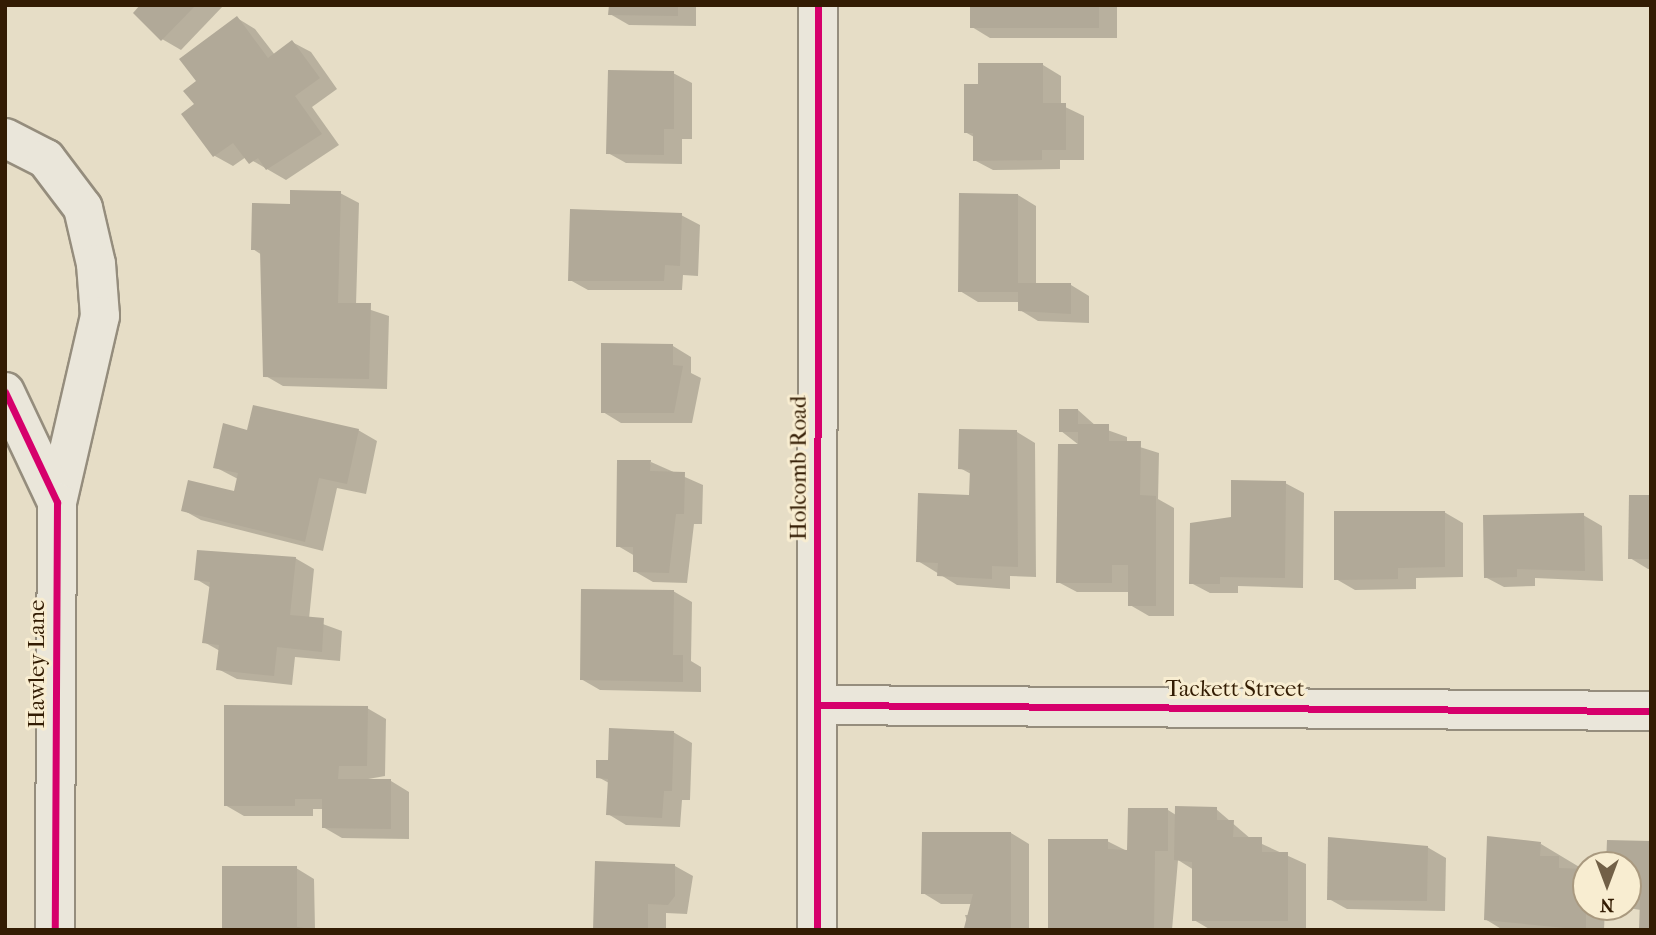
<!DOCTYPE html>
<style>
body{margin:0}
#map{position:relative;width:1656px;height:935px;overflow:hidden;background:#e6ddc6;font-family:"IM FELL French Canon",serif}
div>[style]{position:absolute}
.shadow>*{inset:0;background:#0003}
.building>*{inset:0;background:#b1a998}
.roads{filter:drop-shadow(2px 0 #958d7d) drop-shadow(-2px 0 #958d7d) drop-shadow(0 2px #958d7d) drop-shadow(0 -2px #958d7d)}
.minor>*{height:38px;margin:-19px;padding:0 19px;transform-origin:19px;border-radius:19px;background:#eae6da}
.tertiary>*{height:38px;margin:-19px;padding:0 19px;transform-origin:19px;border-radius:19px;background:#eae6da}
.cycleway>*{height:7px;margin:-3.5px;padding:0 3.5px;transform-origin:3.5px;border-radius:3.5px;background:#d6006c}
span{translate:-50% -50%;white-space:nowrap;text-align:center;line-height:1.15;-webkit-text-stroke:6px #f8edd1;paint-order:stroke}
.street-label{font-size:23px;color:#331c03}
.frame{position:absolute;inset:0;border:7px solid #331c03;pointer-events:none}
.north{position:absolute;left:1572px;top:851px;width:70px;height:70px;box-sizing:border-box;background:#f8edd1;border:2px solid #a9997f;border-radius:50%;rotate:180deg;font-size:19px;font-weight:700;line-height:28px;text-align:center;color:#331c03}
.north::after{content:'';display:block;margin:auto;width:24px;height:32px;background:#726047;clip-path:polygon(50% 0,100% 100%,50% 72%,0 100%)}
</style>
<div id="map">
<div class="shadow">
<i style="clip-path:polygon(143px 5px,224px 5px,181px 50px,162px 39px)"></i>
<i style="clip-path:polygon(610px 5px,696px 5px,696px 26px,629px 25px,610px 14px)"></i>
<i style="clip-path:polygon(972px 5px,1117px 5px,1117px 38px,990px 38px,972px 27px)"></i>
<i style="clip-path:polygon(237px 18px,255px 29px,275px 55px,292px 42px,311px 52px,337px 89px,312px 107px,339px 145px,286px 180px,246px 157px,233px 166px,215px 156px,196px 104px,198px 82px)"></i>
<i style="clip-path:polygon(1043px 65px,1061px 76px,1061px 105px,1084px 116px,1084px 160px,1060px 160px,1060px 169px,993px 170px,974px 160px,974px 137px,965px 132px,979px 86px)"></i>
<i style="clip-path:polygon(673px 73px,692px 83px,692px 139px,682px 139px,682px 164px,626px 163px,608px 153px)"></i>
<i style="clip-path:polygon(340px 193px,359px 203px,356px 305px,389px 316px,387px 389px,283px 386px,264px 375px,262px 255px,253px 249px,292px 206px)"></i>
<i style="clip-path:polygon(1018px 195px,1036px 206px,1036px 285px,1071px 285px,1089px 296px,1089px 323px,1038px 321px,1020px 310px,1020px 302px,978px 302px,960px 291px)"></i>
<i style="clip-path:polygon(681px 215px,700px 225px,698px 276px,683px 275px,682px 290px,588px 290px,570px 280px)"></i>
<i style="clip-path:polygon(673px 346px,691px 357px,691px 373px,701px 378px,692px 423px,621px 423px,603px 412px)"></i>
<i style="clip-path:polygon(1078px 410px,1096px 426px,1127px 437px,1127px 443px,1159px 453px,1158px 499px,1174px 508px,1174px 616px,1149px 616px,1130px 605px,1130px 592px,1077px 592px,1058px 582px,1079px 445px,1061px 431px)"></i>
<i style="clip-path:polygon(358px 430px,377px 441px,366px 494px,337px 488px,323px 551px,201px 520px,183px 510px,235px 493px,238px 479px,215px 467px,249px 432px)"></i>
<i style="clip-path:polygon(1017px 432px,1035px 443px,1036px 577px,1010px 576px,1010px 589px,957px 585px,918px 561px,971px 497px,971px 474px,960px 468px)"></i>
<i style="clip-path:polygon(651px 462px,703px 485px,702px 524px,694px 524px,687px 583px,653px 582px,634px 571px,635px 556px,618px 546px)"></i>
<i style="clip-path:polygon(1285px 483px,1304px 493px,1303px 588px,1238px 586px,1238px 593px,1210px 593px,1191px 583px,1233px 518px)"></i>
<i style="clip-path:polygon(1651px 497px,1651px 569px,1648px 569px,1630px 558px)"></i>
<i style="clip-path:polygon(1444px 512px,1463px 523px,1463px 577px,1416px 578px,1416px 589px,1355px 590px,1336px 579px)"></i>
<i style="clip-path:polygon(1583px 515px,1602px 526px,1603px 581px,1535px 578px,1535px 586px,1504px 587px,1485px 577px)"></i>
<i style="clip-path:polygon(295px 558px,314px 569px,309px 619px,342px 631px,340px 661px,295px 657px,292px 685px,237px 679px,218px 669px,220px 651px,204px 642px,211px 588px,196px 579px)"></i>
<i style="clip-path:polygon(673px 591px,692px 602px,691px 661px,701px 667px,701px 692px,600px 690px,581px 679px)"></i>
<i style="clip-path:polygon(367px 708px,386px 719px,385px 776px,357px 781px,391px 781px,409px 792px,409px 839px,342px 838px,323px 827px,323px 809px,313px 809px,313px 816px,244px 816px,225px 805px)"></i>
<i style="clip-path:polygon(673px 732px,692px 743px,690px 800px,682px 800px,680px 827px,626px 825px,608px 814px,609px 783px,598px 777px)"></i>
<i style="clip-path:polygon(1216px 809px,1251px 839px,1306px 864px,1306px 930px,1211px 930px,1194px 920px,1194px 870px,1178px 860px,1172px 930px,1049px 930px,1107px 841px,1129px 852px,1168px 810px,1176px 815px)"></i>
<i style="clip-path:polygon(923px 833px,1011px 833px,1029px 844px,1029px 930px,970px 930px,965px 915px,974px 915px,974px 904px,941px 904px,923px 893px)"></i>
<i style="clip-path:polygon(1330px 839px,1427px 847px,1446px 858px,1445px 911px,1347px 909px,1329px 899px)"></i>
<i style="clip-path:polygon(1608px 842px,1651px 843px,1641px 910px,1621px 907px,1628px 907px,1628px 865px,1608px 865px)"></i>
<i style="clip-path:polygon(1541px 844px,1586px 871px,1586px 907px,1605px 907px,1604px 930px,1503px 930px,1485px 919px)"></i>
<i style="clip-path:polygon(675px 866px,693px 876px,687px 914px,666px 913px,666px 930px,595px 930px)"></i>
<i style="clip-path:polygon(296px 868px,314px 879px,315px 929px,325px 930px,224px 930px)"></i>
</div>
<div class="building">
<i style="clip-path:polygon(140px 5px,196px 5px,161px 41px,133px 13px)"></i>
<i style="clip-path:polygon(609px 5px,678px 5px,678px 16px,608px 15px)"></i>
<i style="clip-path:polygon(970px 5px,1099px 5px,1099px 28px,970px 28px)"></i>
<i style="clip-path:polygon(237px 16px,268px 58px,292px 40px,320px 78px,295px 96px,322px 134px,266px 170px,258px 158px,249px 164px,233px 143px,213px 157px,181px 114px,194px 104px,183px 91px,196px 81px,179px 59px)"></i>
<i style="clip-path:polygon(978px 63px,1043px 63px,1043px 103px,1066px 103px,1066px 150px,1042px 150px,1042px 160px,973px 161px,973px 133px,964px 133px,964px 84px,978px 84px)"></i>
<i style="clip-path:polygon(608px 70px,674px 71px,674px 129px,664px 129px,664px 155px,606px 154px)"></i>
<i style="clip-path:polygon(290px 190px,341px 191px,338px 303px,371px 303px,369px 379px,263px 377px,260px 250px,251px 250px,252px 203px,290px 204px)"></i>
<i style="clip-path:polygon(959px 193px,1018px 194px,1018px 283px,1071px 283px,1071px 314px,1018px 311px,1018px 292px,958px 292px)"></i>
<i style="clip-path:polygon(570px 209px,682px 213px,680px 266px,665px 265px,664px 281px,568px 281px)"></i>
<i style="clip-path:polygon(601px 343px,673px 344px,673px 365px,683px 366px,674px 413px,601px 413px)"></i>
<i style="clip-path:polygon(253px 405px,359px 429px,347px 484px,319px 478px,305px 542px,181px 511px,188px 480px,234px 491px,238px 473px,213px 468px,223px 423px,247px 430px)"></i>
<i style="clip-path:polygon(1059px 409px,1078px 409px,1078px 424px,1109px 424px,1109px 441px,1141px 441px,1140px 495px,1156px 496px,1156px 606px,1128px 606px,1128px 565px,1112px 565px,1112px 583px,1056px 583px,1058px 444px,1078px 444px,1078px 432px,1059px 432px)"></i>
<i style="clip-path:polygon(959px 429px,1017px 430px,1018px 567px,992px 566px,992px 579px,937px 576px,938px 563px,916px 562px,918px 493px,969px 495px,970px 470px,958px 469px)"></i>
<i style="clip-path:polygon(617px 460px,651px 460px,650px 471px,685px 472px,684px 514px,676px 514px,669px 573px,633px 572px,633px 547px,616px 547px)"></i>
<i style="clip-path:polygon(1231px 480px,1286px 481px,1285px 578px,1220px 577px,1220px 584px,1189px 584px,1190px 523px,1231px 517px)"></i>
<i style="clip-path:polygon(1629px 495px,1651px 495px,1651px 559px,1628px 559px)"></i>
<i style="clip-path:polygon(1334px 511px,1445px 511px,1445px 567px,1398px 568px,1398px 579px,1334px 580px)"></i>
<i style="clip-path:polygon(1584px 513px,1585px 571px,1517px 569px,1517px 577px,1484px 578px,1483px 515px)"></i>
<i style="clip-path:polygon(197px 550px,296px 557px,290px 615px,324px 618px,322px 652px,277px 647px,274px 676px,216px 670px,219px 645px,202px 643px,210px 582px,194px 580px)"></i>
<i style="clip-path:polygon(581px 589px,674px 590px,673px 655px,683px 655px,683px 682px,580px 680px)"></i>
<i style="clip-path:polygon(224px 705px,368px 706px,367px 766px,339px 766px,338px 779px,391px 779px,391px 829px,322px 828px,322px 799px,295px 799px,295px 806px,224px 806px)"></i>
<i style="clip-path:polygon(609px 728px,674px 731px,672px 791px,664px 791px,662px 818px,606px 815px,608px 779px,596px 778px,596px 760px,608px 760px)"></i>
<i style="clip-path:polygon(1175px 806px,1217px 807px,1217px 820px,1234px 820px,1233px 837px,1262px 837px,1262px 852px,1288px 852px,1288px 921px,1192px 921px,1192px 862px,1174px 860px)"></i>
<i style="clip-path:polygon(1128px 808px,1168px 808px,1168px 851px,1155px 851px,1154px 930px,1048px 930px,1048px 839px,1108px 839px,1108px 849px,1127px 850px)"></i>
<i style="clip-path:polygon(922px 832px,1011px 832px,1011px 930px,964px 928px,973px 894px,921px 894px)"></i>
<i style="clip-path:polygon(1487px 836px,1541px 842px,1540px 856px,1559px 856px,1559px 868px,1586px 869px,1586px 930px,1484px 920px)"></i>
<i style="clip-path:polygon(1328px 837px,1428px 846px,1427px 901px,1327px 900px)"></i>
<i style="clip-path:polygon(1607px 840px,1651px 841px,1651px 930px,1639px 930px,1640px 900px,1628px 900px,1628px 865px,1606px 865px)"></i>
<i style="clip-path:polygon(595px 861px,675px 864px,675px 896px,668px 905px,648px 904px,648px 930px,593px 930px)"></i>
<i style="clip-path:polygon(222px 866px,297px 866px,297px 927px,318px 930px,222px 930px)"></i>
</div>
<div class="roads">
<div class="minor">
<i style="left:5px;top:138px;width:46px;rotate:27.1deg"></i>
<i style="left:46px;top:159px;width:61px;rotate:52.9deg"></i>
<i style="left:83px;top:208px;width:57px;rotate:76.9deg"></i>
<i style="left:96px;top:264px;width:52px;rotate:85.6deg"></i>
<i style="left:100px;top:316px;width:191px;rotate:103deg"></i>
<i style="left:5px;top:392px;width:122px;rotate:64.7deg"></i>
<i style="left:57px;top:502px;width:428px;rotate:90.3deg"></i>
<i style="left:818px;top:705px;width:833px;rotate:0.41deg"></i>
</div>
<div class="tertiary">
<i style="left:817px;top:930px;width:925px;rotate:-89.94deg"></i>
</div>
</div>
<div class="cycleway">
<i style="left:5px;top:392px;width:122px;rotate:64.7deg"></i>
<i style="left:57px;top:502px;width:428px;rotate:90.3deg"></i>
<i style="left:818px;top:705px;width:833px;rotate:0.41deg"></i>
<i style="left:817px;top:930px;width:925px;rotate:-89.94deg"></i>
</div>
<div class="street-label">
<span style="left:799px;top:468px;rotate:-90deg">Holcomb Road</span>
<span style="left:37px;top:664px;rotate:-90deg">Hawley Lane</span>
<span style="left:1235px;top:689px">Tackett Street</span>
</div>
<div class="frame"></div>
<div class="north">N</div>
</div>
